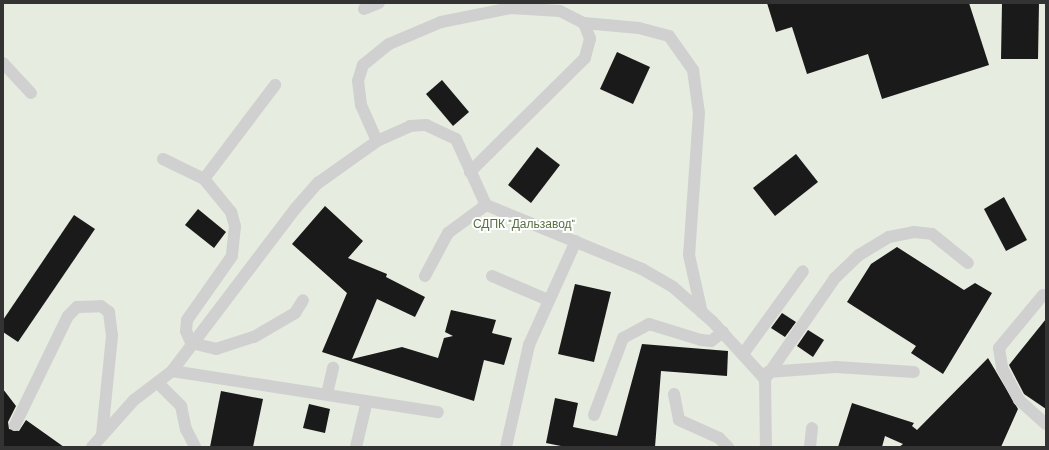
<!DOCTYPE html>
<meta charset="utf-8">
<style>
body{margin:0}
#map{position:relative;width:1049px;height:450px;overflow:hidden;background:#fff;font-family:"DM Sans",sans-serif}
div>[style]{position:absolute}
.green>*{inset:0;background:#e6ecdf}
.building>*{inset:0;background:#1a1a1a}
.lane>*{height:12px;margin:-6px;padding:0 6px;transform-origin:6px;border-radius:6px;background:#d0d0d0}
span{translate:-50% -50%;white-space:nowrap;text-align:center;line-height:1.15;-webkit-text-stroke:4px #fff;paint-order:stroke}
.park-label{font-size:12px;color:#56703f}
.frame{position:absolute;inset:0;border:4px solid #333;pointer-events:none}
</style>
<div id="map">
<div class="green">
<i style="clip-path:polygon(3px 3px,1046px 3px,1046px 447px,3px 447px)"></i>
</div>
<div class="building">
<i style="clip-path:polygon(767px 3px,969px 3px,989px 65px,882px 99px,868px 54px,807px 74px,792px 27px,776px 32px)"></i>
<i style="clip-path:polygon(1002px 3px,1039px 3px,1038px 59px,1001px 59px)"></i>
<i style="clip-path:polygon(617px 52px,650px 67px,633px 104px,600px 89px)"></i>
<i style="clip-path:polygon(442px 80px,469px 112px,453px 126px,426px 94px)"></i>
<i style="clip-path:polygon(537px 147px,560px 165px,531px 203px,508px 185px)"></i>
<i style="clip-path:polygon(796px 154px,818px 182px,775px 216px,753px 188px)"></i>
<i style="clip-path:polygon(1004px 197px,1027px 240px,1006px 251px,984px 209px)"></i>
<i style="clip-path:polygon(325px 206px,363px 241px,348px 258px,387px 274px,386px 277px,425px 297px,415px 317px,377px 299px,352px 359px,402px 347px,438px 358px,444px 338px,453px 336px,445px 332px,451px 310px,496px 320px,492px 333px,512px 338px,504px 365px,484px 360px,474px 401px,322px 352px,347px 293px,292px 244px)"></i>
<i style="clip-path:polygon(198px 209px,226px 232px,214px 248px,185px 225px)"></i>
<i style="clip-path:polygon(74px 215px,95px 229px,18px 342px,3px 332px,3px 320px)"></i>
<i style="clip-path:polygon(897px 247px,964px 290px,975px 283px,992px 293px,943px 374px,911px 353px,916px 346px,847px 302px,871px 264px)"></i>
<i style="clip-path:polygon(575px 284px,611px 292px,594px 362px,558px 354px)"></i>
<i style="clip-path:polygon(782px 313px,796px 322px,785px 337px,771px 328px)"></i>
<i style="clip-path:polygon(1046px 319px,1046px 409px,1024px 394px,1009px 365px)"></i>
<i style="clip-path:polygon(808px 330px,824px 340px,813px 357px,797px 346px)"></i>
<i style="clip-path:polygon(642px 344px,728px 351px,727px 376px,661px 371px,655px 447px,566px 447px,546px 443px,555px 398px,578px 403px,573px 427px,617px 436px)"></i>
<i style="clip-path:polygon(988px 358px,1018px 409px,1001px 447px,899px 447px,903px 444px,885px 436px,882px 447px,838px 447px,852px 403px,914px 423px,912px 426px,917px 430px)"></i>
<i style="clip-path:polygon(3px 389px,16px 406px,8px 422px,9px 429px,19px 431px,26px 420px,64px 447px,3px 447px)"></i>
<i style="clip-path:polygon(221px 391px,263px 399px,253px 447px,210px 447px)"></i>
<i style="clip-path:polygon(309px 404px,330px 409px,325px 433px,303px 428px)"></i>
</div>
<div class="lane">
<i style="left:364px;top:9px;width:16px;rotate:-22deg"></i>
<i style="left:584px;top:23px;width:55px;rotate:5.2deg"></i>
<i style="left:639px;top:28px;width:31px;rotate:15deg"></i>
<i style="left:669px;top:36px;width:42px;rotate:54.8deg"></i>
<i style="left:693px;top:70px;width:43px;rotate:82.1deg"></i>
<i style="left:699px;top:113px;width:142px;rotate:94deg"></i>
<i style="left:689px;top:255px;width:59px;rotate:77.4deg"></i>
<i style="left:3px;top:63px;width:41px;rotate:47deg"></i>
<i style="left:377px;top:141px;width:39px;rotate:-114deg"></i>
<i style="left:361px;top:105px;width:24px;rotate:-97deg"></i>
<i style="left:358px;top:81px;width:17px;rotate:-73deg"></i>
<i style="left:363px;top:65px;width:33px;rotate:-39deg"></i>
<i style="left:389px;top:44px;width:56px;rotate:-22.9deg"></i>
<i style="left:441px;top:22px;width:71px;rotate:-11.3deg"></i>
<i style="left:511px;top:8px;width:49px;rotate:3.5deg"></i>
<i style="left:560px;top:11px;width:27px;rotate:27deg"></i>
<i style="left:584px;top:23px;width:17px;rotate:69deg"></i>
<i style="left:590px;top:39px;width:20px;rotate:105deg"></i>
<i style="left:585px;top:58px;width:162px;rotate:135.3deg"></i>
<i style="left:163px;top:159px;width:46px;rotate:26deg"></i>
<i style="left:204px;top:179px;width:43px;rotate:50.7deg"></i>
<i style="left:231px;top:212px;width:15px;rotate:74deg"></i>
<i style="left:235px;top:226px;width:30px;rotate:96deg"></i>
<i style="left:232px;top:256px;width:78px;rotate:125.1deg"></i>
<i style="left:187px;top:320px;width:11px;rotate:95deg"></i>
<i style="left:186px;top:331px;width:13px;rotate:67deg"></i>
<i style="left:191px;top:343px;width:26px;rotate:13deg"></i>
<i style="left:216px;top:349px;width:40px;rotate:-18deg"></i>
<i style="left:254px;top:337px;width:48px;rotate:-30.3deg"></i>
<i style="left:295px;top:313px;width:15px;rotate:-58deg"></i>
<i style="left:204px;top:179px;width:118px;rotate:-52.9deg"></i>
<i style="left:425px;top:276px;width:49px;rotate:-61.9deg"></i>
<i style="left:448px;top:233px;width:47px;rotate:-36.4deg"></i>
<i style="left:492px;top:276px;width:61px;rotate:23.2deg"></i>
<i style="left:1043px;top:295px;width:69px;rotate:129.7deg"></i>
<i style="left:999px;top:348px;width:20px;rotate:81deg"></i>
<i style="left:1002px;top:368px;width:36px;rotate:62deg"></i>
<i style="left:1019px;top:400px;width:36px;rotate:42deg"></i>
<i style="left:743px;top:354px;width:102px;rotate:-54.1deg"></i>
<i style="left:172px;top:371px;width:203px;rotate:-52.8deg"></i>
<i style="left:295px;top:209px;width:35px;rotate:-49deg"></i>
<i style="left:318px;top:183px;width:72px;rotate:-35.4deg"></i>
<i style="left:377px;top:141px;width:36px;rotate:-24deg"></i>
<i style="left:410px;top:126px;width:16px;rotate:-4deg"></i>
<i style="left:426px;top:125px;width:33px;rotate:25deg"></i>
<i style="left:456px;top:139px;width:72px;rotate:65.6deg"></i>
<i style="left:486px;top:205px;width:169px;rotate:22.3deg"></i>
<i style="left:642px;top:269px;width:36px;rotate:30deg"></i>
<i style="left:673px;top:287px;width:52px;rotate:41.1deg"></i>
<i style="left:712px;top:321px;width:79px;rotate:47.6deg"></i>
<i style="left:765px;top:379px;width:68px;rotate:89.2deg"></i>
<i style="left:768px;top:372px;width:68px;rotate:-4.2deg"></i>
<i style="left:836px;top:367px;width:78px;rotate:3.7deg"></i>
<i style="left:765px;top:379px;width:123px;rotate:-55.3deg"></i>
<i style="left:835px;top:278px;width:33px;rotate:-44deg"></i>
<i style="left:859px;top:255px;width:35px;rotate:-31deg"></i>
<i style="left:889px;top:237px;width:25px;rotate:-11deg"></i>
<i style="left:914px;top:232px;width:18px;rotate:6deg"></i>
<i style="left:932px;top:234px;width:46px;rotate:38.9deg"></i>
<i style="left:158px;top:383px;width:33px;rotate:45deg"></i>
<i style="left:181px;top:406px;width:24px;rotate:78deg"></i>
<i style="left:186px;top:429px;width:20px;rotate:63deg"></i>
<i style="left:327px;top:394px;width:27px;rotate:-77deg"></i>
<i style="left:674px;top:394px;width:26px;rotate:79deg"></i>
<i style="left:679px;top:420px;width:44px;rotate:24.2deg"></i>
<i style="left:719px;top:438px;width:13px;rotate:45deg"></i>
<i style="left:594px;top:415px;width:82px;rotate:-69.4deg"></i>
<i style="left:623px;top:338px;width:30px;rotate:-28deg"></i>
<i style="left:649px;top:324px;width:54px;rotate:17.1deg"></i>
<i style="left:701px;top:340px;width:10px;rotate:6deg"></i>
<i style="left:711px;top:341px;width:15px;rotate:-37deg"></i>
<i style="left:15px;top:425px;width:121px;rotate:-64.1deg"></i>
<i style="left:68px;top:316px;width:13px;rotate:-45deg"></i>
<i style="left:77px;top:307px;width:24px;rotate:-2deg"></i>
<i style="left:101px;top:306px;width:10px;rotate:37deg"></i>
<i style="left:109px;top:312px;width:24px;rotate:83deg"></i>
<i style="left:112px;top:336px;width:100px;rotate:95.8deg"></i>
<i style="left:92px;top:447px;width:63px;rotate:-48.2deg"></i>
<i style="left:134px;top:400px;width:48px;rotate:-37.3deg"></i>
<i style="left:172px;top:371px;width:269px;rotate:8.8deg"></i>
<i style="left:356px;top:447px;width:47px;rotate:-76.6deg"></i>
<i style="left:506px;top:447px;width:105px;rotate:-77.3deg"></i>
<i style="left:529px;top:345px;width:114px;rotate:-65.7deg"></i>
<i style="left:810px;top:447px;width:19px;rotate:-84deg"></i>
</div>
<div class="park-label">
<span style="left:524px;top:225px">СДПК "Дальзавод"</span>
</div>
<div class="frame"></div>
</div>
